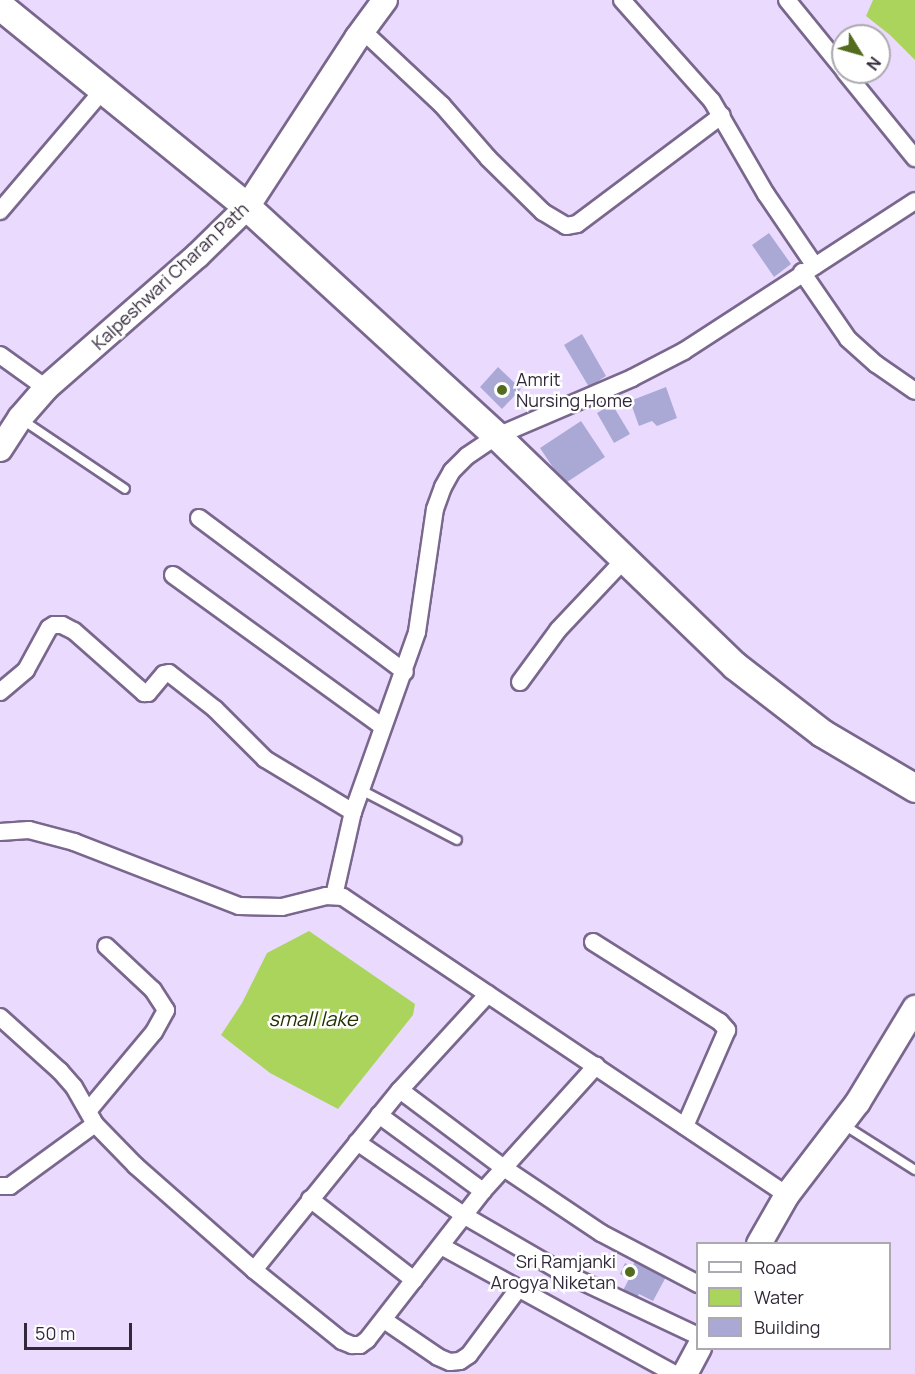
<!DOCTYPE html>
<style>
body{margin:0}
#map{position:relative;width:915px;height:1374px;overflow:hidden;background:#eadbfe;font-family:Manrope,sans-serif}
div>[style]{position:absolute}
.water>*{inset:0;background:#aad45c}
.building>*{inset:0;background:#aaa9d5}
.roads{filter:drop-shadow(2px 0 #7a678e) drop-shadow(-2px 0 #7a678e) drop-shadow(0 2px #7a678e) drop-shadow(0 -2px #7a678e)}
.lane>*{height:8px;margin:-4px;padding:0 4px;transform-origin:4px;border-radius:4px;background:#fff}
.street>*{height:16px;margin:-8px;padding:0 8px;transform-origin:8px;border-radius:8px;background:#fff}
.secondary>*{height:24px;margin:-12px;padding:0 12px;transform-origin:12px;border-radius:12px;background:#fff}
.primary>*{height:27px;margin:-13.5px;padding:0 13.5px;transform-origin:13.5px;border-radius:13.5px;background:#fff}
.dots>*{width:16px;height:16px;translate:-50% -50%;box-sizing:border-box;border:3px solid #fff;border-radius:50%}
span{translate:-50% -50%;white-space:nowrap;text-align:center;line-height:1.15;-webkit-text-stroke:5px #fff;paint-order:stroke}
.street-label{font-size:18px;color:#312939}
.poi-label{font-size:18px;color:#312939}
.left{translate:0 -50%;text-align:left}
.right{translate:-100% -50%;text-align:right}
.water-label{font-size:20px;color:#233200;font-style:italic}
.legend{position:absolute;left:696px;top:1242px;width:195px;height:108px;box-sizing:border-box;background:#fff;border:2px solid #ada9b0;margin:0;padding:8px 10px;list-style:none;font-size:18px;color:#312939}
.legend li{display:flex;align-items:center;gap:12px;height:30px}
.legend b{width:30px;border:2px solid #ada9b0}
.north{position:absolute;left:831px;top:24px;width:60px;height:60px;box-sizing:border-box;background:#fff;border:2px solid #ada9b0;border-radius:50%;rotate:127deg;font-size:16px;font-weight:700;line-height:24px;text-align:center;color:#312939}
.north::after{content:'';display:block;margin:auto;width:21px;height:27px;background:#526b1d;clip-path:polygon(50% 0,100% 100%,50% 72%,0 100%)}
.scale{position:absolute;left:24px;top:1323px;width:108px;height:27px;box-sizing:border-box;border:3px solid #312939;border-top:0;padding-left:8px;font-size:18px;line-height:21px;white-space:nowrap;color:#312939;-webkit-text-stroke:4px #fff;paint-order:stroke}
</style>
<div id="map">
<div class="water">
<i style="clip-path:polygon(873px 0,915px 0,915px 60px,890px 35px,866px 16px)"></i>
<i style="clip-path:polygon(309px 931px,415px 1004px,413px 1015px,338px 1109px,270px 1073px,221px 1035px,242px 1003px,267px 953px)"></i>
</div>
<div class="building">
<i style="clip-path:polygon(769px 233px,791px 264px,774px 277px,752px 245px)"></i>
<i style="clip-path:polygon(582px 334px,606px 376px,589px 387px,564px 345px)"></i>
<i style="clip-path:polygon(498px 367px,521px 389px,502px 409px,480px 387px)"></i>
<i style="clip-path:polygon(666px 387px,677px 418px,657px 426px,652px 421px,639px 426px,630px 401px)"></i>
<i style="clip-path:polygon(612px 404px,630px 434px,614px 443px,597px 413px)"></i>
<i style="clip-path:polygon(581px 421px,605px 457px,564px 484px,540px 448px)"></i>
<i style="clip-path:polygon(636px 1259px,667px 1275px,653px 1301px,639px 1294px,635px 1302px,621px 1294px,629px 1279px,620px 1274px,625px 1263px,632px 1267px)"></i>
</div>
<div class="roads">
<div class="lane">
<i style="left:21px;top:419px;width:125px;rotate:33.9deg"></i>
<i style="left:361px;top:790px;width:108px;rotate:27.5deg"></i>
<i style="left:844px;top:1125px;width:84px;rotate:32.4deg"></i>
</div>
<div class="street">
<i style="left:622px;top:0;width:135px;rotate:48.3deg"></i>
<i style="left:712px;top:101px;width:108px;rotate:59.9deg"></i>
<i style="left:766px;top:194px;width:87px;rotate:55.8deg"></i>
<i style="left:787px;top:0;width:89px;rotate:50.9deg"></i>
<i style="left:363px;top:31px;width:108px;rotate:43.1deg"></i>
<i style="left:442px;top:105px;width:70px;rotate:49deg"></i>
<i style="left:488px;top:158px;width:77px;rotate:44.5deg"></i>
<i style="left:543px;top:212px;width:27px;rotate:31deg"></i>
<i style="left:566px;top:226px;width:11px;rotate:-10deg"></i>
<i style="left:577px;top:224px;width:181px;rotate:-36.9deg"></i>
<i style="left:845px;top:72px;width:111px;rotate:50.9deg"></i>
<i style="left:0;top:211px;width:160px;rotate:-49.6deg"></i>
<i style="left:802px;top:272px;width:81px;rotate:55.5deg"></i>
<i style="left:848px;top:339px;width:38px;rotate:42deg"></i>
<i style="left:876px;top:364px;width:47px;rotate:34.7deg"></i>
<i style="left:0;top:355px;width:57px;rotate:35.7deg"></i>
<i style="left:199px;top:518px;width:257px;rotate:36.8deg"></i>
<i style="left:173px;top:575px;width:259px;rotate:35.9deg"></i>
<i style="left:520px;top:682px;width:64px;rotate:-53.8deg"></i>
<i style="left:558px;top:630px;width:96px;rotate:-46.7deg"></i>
<i style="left:0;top:692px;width:34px;rotate:-40deg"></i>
<i style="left:26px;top:670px;width:48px;rotate:-61.3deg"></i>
<i style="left:49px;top:628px;width:6px;rotate:-31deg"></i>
<i style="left:54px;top:625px;width:8px"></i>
<i style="left:62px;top:625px;width:13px;rotate:27deg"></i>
<i style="left:74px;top:631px;width:94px;rotate:41.5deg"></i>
<i style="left:144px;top:693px;width:4px"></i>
<i style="left:148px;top:693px;width:25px;rotate:-50deg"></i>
<i style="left:164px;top:674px;width:5px;rotate:-11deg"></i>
<i style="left:169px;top:673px;width:58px;rotate:38deg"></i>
<i style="left:215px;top:709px;width:71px;rotate:45deg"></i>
<i style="left:265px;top:759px;width:103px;rotate:31.1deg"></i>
<i style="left:0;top:832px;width:29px;rotate:-4deg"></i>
<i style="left:29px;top:830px;width:47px;rotate:14.9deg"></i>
<i style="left:74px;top:842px;width:177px;rotate:21.2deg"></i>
<i style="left:239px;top:906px;width:43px;rotate:1.3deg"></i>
<i style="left:282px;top:907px;width:45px;rotate:-14deg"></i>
<i style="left:326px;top:896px;width:17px;rotate:3deg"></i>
<i style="left:343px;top:897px;width:535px;rotate:33.87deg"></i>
<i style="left:334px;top:896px;width:86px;rotate:-77.3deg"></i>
<i style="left:353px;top:812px;width:191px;rotate:-70.4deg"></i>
<i style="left:417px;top:632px;width:124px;rotate:-81.7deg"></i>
<i style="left:435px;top:509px;width:23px;rotate:-70deg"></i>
<i style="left:443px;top:487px;width:18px;rotate:-61deg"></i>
<i style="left:452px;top:471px;width:21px;rotate:-45deg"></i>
<i style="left:467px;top:456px;width:36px;rotate:-34deg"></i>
<i style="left:497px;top:436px;width:147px;rotate:-23.2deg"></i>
<i style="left:632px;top:378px;width:59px;rotate:-27.4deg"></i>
<i style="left:684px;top:351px;width:275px;rotate:-33deg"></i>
<i style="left:593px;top:942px;width:150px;rotate:32.2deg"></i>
<i style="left:720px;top:1022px;width:11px;rotate:49deg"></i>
<i style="left:727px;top:1030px;width:105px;rotate:113.6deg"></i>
<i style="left:0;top:1017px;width:81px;rotate:42deg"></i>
<i style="left:60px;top:1071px;width:21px;rotate:49deg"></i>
<i style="left:74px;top:1087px;width:43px;rotate:60.4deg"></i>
<i style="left:95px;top:1124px;width:59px;rotate:45.7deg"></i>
<i style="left:136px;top:1166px;width:157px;rotate:41.4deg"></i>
<i style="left:254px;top:1270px;width:113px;rotate:38.9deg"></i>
<i style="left:342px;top:1341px;width:11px;rotate:22deg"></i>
<i style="left:352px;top:1345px;width:8px"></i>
<i style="left:360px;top:1345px;width:9px;rotate:-36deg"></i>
<i style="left:367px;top:1340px;width:189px;rotate:-52.1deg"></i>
<i style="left:483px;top:1191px;width:169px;rotate:-47.9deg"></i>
<i style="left:400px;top:1090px;width:130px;rotate:36.9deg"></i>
<i style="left:504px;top:1168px;width:117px;rotate:33.8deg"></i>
<i style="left:601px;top:1233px;width:110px;rotate:27.7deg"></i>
<i style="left:88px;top:1111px;width:103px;rotate:-50.1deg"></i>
<i style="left:154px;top:1032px;width:25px;rotate:-61deg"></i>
<i style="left:166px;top:1010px;width:24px;rotate:-123deg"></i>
<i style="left:153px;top:990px;width:64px;rotate:-136.9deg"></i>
<i style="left:379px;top:1115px;width:129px;rotate:36.2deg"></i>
<i style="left:357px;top:1142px;width:131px;rotate:34.4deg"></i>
<i style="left:465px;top:1216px;width:108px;rotate:30.1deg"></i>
<i style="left:558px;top:1270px;width:155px;rotate:25.2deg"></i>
<i style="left:0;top:1186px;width:10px"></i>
<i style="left:10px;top:1186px;width:105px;rotate:-36.1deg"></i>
<i style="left:310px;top:1199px;width:132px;rotate:37.9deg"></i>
<i style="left:441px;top:1246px;width:267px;rotate:28.7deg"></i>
<i style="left:254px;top:1270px;width:232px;rotate:-51deg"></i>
<i style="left:400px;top:1090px;width:130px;rotate:-47.5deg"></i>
<i style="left:384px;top:1320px;width:65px;rotate:34.4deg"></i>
<i style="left:438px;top:1357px;width:13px;rotate:23deg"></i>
<i style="left:450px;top:1362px;width:10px;rotate:-6deg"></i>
<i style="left:460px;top:1361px;width:11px;rotate:-34deg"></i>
<i style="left:469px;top:1355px;width:82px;rotate:-53.4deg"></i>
</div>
<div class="secondary">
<i style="left:0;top:449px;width:37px;rotate:-57deg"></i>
<i style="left:20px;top:418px;width:40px;rotate:-49deg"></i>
<i style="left:46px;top:388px;width:202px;rotate:-41.2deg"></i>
<i style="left:198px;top:255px;width:69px;rotate:-44.4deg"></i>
<i style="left:247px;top:207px;width:202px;rotate:-56.9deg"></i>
<i style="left:357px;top:38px;width:47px;rotate:-53.6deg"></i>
<i style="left:759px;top:1244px;width:56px;rotate:-60.3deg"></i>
<i style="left:787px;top:1195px;width:117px;rotate:-52.6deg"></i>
<i style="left:858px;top:1102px;width:110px;rotate:-58.8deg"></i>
<i style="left:685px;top:1374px;width:30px;rotate:-62deg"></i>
</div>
<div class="primary">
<i style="left:0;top:6px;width:318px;rotate:39.1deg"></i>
<i style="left:247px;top:207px;width:339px;rotate:42.5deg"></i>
<i style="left:497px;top:436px;width:330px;rotate:44deg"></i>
<i style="left:734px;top:665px;width:111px;rotate:37.7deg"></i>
<i style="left:822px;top:733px;width:108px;rotate:30.6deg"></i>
</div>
</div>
<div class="dots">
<i style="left:502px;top:390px;background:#526b1d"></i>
<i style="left:630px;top:1272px;background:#526b1d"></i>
</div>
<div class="street-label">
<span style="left:170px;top:276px;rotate:-43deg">Kalpeshwari Charan Path</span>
</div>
<div class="poi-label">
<span class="left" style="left:516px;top:390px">Amrit<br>Nursing Home</span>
<span class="right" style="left:616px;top:1272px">Sri Ramjanki<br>Arogya Niketan</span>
</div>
<div class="water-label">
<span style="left:313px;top:1018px">small lake</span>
</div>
<ul class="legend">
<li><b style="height:8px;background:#fff"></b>Road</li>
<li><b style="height:16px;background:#aad45c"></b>Water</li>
<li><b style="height:16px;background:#aaa9d5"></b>Building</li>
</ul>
<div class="north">N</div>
<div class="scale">50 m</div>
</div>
